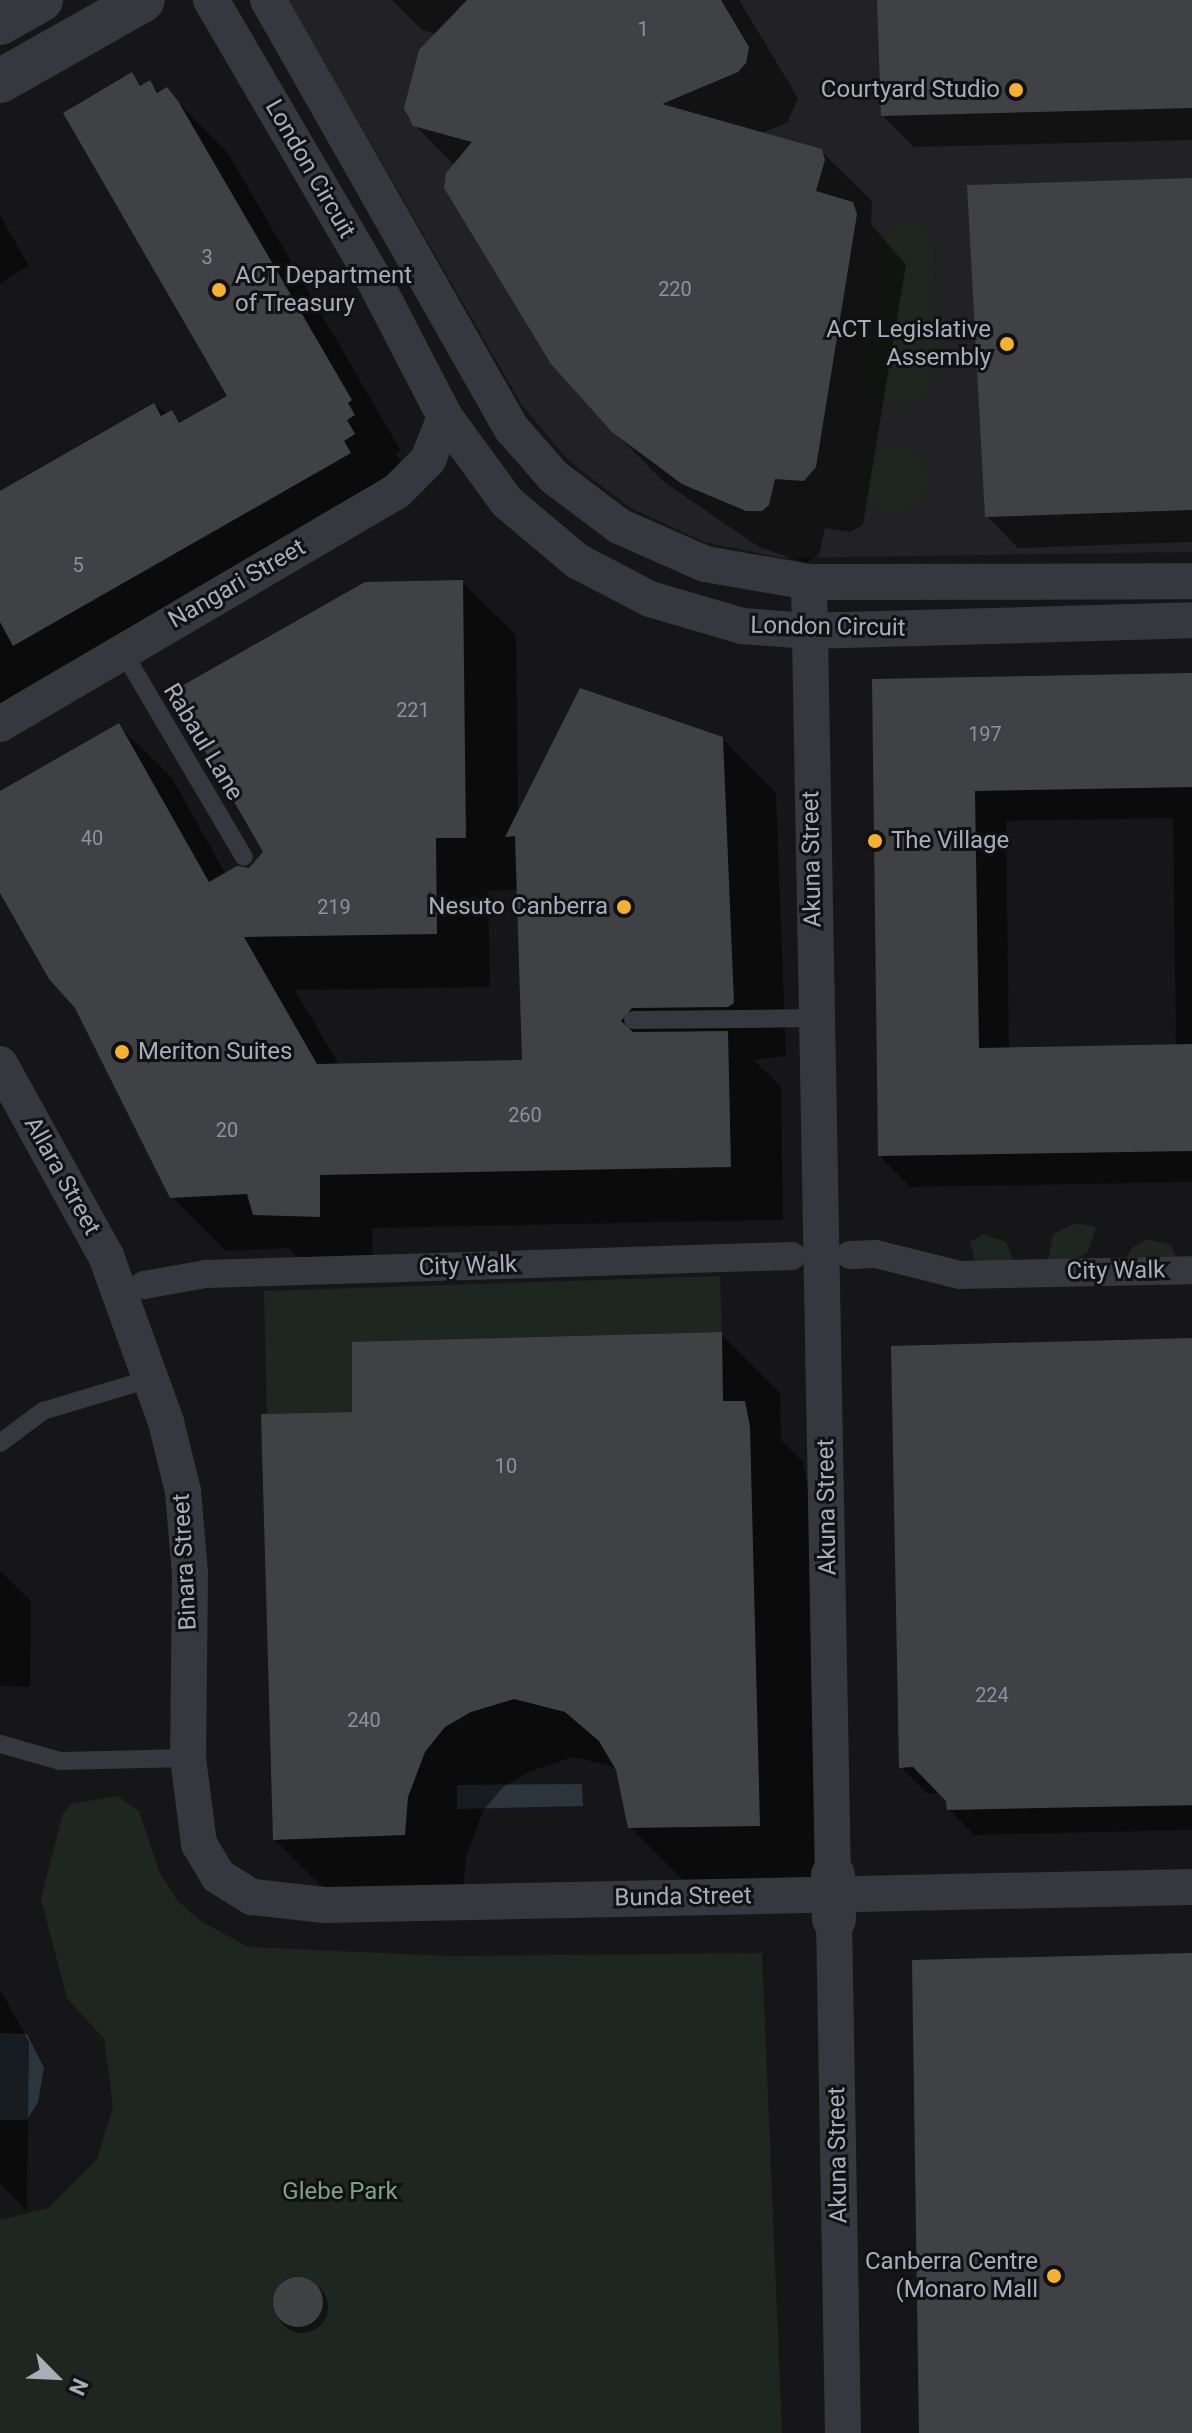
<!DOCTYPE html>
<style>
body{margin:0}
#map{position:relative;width:1192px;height:2433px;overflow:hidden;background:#161618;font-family:Roboto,sans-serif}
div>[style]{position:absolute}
.built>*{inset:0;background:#222225}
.green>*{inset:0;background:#1e261f}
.round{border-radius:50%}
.water>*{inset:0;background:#2c353c}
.shadow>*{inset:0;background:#0007}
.building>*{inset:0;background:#404145}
.service>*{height:18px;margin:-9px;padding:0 9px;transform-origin:9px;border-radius:9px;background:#37383d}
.pedestrian>*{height:28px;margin:-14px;padding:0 14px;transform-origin:14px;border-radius:14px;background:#37383d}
.minor>*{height:36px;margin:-18px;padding:0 18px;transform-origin:18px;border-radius:18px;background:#37383d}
.tertiary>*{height:44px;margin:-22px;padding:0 22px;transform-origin:22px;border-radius:22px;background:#37383d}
.dots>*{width:22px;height:22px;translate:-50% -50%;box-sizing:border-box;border:4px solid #111113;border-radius:50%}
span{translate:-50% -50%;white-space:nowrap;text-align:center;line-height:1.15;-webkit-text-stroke:6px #111113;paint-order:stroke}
.number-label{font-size:20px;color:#8e929b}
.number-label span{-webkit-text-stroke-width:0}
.poi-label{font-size:24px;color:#a8adb8}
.right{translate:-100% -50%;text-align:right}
.left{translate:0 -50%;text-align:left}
.street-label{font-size:24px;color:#a8adb8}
.park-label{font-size:24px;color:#7fa381}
.north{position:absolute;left:16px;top:2337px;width:80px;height:80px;-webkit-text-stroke:6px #111113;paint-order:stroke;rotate:114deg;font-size:22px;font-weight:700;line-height:32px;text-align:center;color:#a8adb8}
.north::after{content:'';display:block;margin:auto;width:28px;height:36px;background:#a8adb8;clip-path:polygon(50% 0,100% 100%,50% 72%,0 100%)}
</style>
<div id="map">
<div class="built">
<i style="clip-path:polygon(288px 0,1192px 0,1192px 552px,781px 558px,704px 542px,631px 508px,569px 461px,522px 405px)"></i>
</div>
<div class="green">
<i style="clip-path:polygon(908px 220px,928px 228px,934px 242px,935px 379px,922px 400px,897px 407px,875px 396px,866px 371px,886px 240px,894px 226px)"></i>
<i class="round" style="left:859px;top:444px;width:70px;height:70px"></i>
<i style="clip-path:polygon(1076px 1223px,1096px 1227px,1088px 1252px,1068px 1262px,1048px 1260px,1053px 1234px)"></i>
<i style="clip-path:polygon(983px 1234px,1006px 1242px,1014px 1262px,976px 1265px,970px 1242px)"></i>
<i style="clip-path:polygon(1147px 1239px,1171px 1245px,1178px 1261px,1131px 1262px,1126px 1257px,1133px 1247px)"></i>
<i style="clip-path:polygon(720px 1276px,722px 1332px,485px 1338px,486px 1408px,267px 1414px,264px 1291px)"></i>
<i style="clip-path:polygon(118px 1796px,139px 1811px,160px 1873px,178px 1901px,202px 1922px,249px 1947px,450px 1956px,762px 1953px,782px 2433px,0 2433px,0 2220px,48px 2208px,97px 2159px,113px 2106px,104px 2039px,67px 1998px,41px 1899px,63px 1813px,71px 1804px)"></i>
</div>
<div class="water">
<i style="clip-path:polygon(582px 1784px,583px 1806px,457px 1809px,457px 1785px)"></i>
<i style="clip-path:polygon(0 2033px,27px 2034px,44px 2068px,38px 2102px,27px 2120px,0 2120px)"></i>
</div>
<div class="shadow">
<i style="clip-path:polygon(392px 0,739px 0,798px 98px,788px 122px,760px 134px,821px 151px,872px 201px,871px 224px,906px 265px,863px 525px,850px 532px,825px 528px,819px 555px,806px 563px,759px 547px,664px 482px,613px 431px,455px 166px,408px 118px,406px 108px,437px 34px,422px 30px)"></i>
<i style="clip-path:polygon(879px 0,1192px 0,1192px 140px,914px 147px,883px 116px)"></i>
<i style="clip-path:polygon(132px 75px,143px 87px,150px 83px,160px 93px,166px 90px,228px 153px,401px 451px,396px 453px,404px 466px,0 735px,0 493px,154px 405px,183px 424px,230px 397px)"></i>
<i style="clip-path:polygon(1192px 179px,1192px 542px,1018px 548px,987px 516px)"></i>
<i style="clip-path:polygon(0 215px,29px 266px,0 283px)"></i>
<i style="clip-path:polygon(evenodd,462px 582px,516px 635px,518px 816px,722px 739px,776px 793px,786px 1056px,754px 1060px,781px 1086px,783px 1220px,372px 1228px,373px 1270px,308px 1268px,288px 1248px,226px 1251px,172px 1197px,76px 1007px,0 889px,0 793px,118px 725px,172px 778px,226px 875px,250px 870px,462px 582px,519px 890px,524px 1062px,339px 1065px,295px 990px,490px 987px,488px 891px,519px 890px)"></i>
<i style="clip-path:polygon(evenodd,1192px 675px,1192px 1182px,911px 1187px,880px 1156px,874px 681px,1192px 675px,1173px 818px,1176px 1047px,1009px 1050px,1006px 821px,1173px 818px)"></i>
<i style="clip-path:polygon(721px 1334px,780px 1393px,781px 1440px,803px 1462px,808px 1487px,818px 1884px,689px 1886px,630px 1827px,617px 1768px,574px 1757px,531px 1771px,504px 1786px,483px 1811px,466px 1857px,463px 1893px,334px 1898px,274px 1839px,354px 1414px)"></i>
<i style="clip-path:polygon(1192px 1339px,1192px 1802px,951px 1808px,1192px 1806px,1192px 1830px,975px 1835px,949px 1809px,941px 1792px,928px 1794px,901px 1767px)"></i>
<i style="clip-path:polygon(0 1571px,31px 1601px,30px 1687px,0 1686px)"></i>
<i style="clip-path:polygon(0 1989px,29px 2042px,27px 2211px,0 2184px)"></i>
<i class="round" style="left:276px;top:2281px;width:52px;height:52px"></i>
</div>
<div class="building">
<i style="clip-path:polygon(467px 0,721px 0,749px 47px,746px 63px,738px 72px,662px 104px,822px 149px,825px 160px,816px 191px,853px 202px,857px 214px,816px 467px,804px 481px,775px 479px,769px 505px,762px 511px,746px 511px,682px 484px,612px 432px,551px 364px,444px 188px,446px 173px,472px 142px,413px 126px,404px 108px,419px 50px)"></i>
<i style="clip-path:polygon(877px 0,1192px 0,1192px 108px,881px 116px)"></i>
<i style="clip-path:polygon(132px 72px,140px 86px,150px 80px,157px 93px,167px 87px,178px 101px,352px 400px,348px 403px,355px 415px,347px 420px,355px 434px,344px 441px,351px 453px,13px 646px,0 622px,0 491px,154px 403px,161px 416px,172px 410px,179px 423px,227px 396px,63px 113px)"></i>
<i style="clip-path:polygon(1192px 178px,1192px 510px,985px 517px,967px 185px)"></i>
<i style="clip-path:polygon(463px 580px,466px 838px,436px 838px,437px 934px,244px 937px,317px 1064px,522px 1060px,515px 836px,505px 837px,580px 688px,723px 737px,734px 1003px,728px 1007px,632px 1008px,621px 1021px,633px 1032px,728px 1031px,731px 1167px,320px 1175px,320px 1217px,253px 1215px,247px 1194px,170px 1198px,75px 1008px,49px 979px,0 893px,0 791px,119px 723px,209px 882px,237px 866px,249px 868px,263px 852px,171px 692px,365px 582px)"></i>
<i style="clip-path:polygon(1192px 673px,1192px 787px,975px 791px,979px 1048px,1192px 1044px,1192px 1151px,878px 1156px,872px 679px)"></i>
<i style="clip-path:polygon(722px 1332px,723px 1401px,745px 1401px,750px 1427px,760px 1826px,628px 1828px,616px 1770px,599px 1741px,565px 1712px,514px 1699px,471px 1712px,445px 1727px,425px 1752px,408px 1797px,405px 1835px,273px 1840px,261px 1414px,352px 1412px,352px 1342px)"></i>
<i style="clip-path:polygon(1192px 1338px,1192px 1805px,947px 1810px,946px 1801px,913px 1767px,899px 1768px,891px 1346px)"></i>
<i style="clip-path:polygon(1192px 1953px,1192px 2433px,919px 2433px,912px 1960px)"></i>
<i class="round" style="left:273px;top:2277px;width:50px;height:50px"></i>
</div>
<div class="service">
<i style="left:122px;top:650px;width:240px;rotate:59.5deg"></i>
<i style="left:633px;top:1020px;width:182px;rotate:-0.6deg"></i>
<i style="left:0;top:1443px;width:54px;rotate:-36.7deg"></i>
<i style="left:43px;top:1411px;width:115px;rotate:-16.7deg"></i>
<i style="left:0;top:1744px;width:62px;rotate:15.8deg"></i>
<i style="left:60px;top:1761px;width:128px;rotate:-1.3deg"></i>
</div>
<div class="pedestrian">
<i style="left:850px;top:1255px;width:26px;rotate:-2deg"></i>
<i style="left:876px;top:1254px;width:87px;rotate:14deg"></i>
<i style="left:960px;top:1275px;width:232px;rotate:-1.2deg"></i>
<i style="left:144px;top:1285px;width:63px;rotate:-10.1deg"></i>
<i style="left:206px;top:1274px;width:586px;rotate:-1.76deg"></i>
</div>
<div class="minor">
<i style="left:211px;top:0;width:320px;rotate:59.7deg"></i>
<i style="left:372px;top:276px;width:159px;rotate:62.6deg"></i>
<i style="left:445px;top:417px;width:105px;rotate:53.9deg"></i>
<i style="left:507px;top:502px;width:92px;rotate:40.1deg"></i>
<i style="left:577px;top:561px;width:82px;rotate:27.5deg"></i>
<i style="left:650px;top:599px;width:96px;rotate:16.4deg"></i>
<i style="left:742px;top:626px;width:66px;rotate:4.3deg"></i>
<i style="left:808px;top:631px;width:384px;rotate:-1.6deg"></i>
<i style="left:268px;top:0;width:494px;rotate:60.4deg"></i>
<i style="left:512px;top:429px;width:64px;rotate:48.8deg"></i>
<i style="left:554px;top:477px;width:81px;rotate:37deg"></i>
<i style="left:619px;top:526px;width:94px;rotate:23.8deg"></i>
<i style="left:705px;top:564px;width:106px;rotate:9.8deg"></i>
<i style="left:809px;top:582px;width:383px;rotate:-0.1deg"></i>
<i style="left:809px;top:582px;width:1293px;rotate:88.94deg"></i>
<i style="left:0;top:724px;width:460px;rotate:-30.4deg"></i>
<i style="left:397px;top:491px;width:44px;rotate:-45deg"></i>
<i style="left:428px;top:460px;width:46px;rotate:-68.4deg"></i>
<i style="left:0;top:1064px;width:219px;rotate:61.1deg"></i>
<i style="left:106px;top:1256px;width:177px;rotate:70.1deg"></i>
<i style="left:166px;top:1422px;width:71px;rotate:76.2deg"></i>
<i style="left:183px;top:1491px;width:83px;rotate:85.2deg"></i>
<i style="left:190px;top:1574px;width:184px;rotate:90.6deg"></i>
<i style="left:188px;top:1758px;width:87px;rotate:82.7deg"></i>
<i style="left:199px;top:1844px;width:37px;rotate:59deg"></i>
<i style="left:218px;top:1876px;width:40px;rotate:32deg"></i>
<i style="left:252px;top:1897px;width:73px;rotate:6.3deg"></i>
<i style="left:325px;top:1905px;width:867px;rotate:-1.19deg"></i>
<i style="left:834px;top:1919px;width:514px;rotate:89deg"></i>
</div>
<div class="tertiary">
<i style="left:0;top:23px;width:47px;rotate:-29.3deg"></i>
<i style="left:0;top:81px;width:164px;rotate:-29.5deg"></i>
<i style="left:833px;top:1875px;width:44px;rotate:88.7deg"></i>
</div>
<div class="dots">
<i style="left:1016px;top:90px;background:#f2b134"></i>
<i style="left:219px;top:290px;background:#f2b134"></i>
<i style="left:1007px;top:344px;background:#f2b134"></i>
<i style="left:875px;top:841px;background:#f2b134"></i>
<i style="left:624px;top:907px;background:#f2b134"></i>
<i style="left:122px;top:1052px;background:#f2b134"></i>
<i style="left:1054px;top:2276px;background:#f2b134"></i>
</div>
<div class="number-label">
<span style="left:643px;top:29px">1</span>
<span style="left:207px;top:257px">3</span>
<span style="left:675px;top:289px">220</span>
<span style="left:78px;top:565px">5</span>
<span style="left:413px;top:710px">221</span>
<span style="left:985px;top:734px">197</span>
<span style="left:92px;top:838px">40</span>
<span style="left:334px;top:907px">219</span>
<span style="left:525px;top:1115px">260</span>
<span style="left:227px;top:1130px">20</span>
<span style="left:506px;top:1466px">10</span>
<span style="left:992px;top:1695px">224</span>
<span style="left:364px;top:1720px">240</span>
</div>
<div class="poi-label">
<span class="right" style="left:1000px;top:90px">Courtyard Studio</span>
<span class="left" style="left:235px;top:290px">ACT Department<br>of Treasury</span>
<span class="right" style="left:991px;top:344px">ACT Legislative<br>Assembly</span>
<span class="left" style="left:891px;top:841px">The Village</span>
<span class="right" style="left:608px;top:907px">Nesuto Canberra</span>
<span class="left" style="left:138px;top:1052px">Meriton Suites</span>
<span class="right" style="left:1038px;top:2276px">Canberra Centre<br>(Monaro Mall</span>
</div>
<div class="street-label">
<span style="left:310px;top:169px;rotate:60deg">London Circuit</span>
<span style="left:237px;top:584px;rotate:-30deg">Nangari Street</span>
<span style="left:828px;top:627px;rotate:1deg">London Circuit</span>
<span style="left:203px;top:742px;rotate:59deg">Rabaul Lane</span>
<span style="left:812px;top:859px;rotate:-91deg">Akuna Street</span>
<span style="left:62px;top:1176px;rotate:61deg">Allara Street</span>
<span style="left:468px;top:1266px;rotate:-2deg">City Walk</span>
<span style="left:1116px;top:1271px;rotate:-1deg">City Walk</span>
<span style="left:827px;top:1507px;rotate:-91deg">Akuna Street</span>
<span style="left:185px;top:1562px;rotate:-93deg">Binara Street</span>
<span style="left:683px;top:1897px;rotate:-1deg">Bunda Street</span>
<span style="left:838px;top:2155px;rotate:-91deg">Akuna Street</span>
</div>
<div class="park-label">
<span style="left:340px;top:2192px">Glebe Park</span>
</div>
<div class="north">N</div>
</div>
